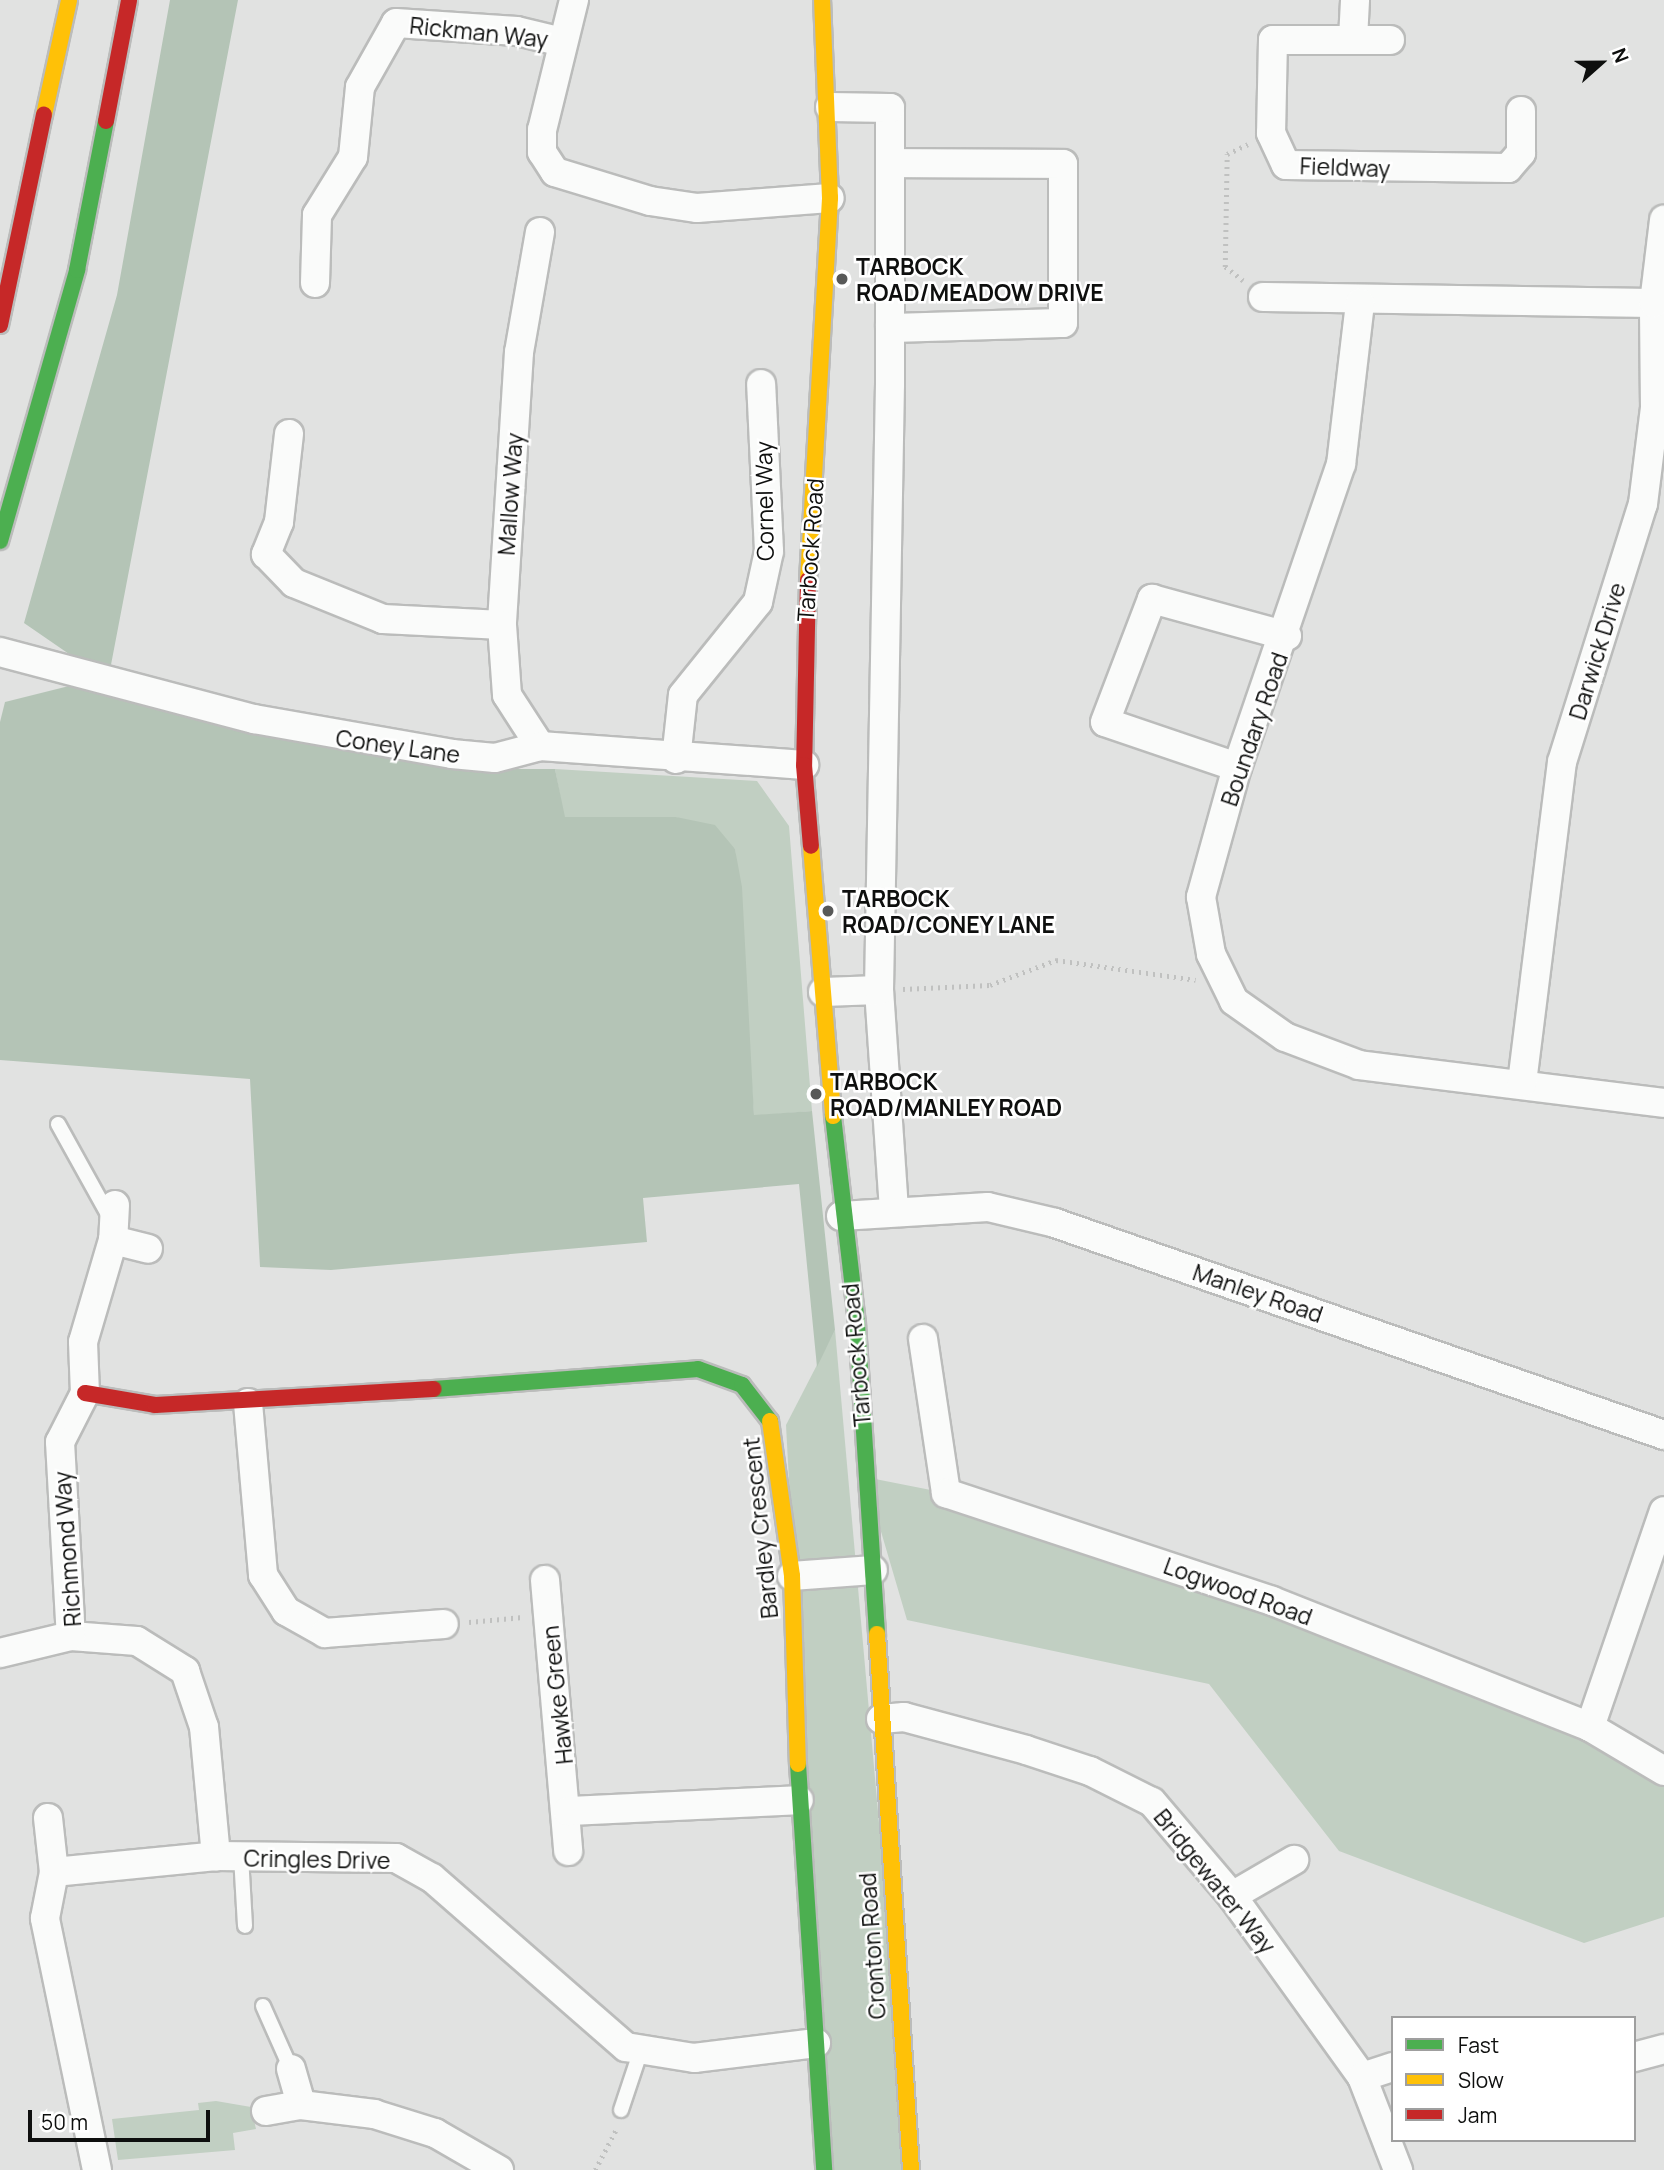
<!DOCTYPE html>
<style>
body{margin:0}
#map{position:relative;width:1664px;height:2170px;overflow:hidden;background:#e1e2e1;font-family:Manrope,sans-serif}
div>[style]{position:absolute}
.green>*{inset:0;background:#c1cfc2}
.forest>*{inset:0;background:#b4c4b6}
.path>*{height:4.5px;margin-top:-2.25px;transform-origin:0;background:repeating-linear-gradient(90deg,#c0c1c0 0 2px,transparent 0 7px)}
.roads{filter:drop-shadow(2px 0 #bbbcbb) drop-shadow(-2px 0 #bbbcbb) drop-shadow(0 2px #bbbcbb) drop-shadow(0 -2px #bbbcbb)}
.lane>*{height:14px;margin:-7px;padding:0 7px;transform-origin:7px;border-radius:7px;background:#fafbfa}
.street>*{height:28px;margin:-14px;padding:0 14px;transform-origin:14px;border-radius:14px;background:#fafbfa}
.fast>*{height:16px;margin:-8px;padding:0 8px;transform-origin:8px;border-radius:8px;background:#4caf50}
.slow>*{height:16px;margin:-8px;padding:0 8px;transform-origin:8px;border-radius:8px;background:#ffc107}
.jam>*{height:16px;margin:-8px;padding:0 8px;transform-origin:8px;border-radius:8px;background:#c62828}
.dots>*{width:19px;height:19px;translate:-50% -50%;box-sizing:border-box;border:4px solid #fff;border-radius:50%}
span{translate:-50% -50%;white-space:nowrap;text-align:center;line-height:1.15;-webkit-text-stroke:5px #fff;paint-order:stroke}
.street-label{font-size:23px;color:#0e0f0e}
.poi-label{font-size:23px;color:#0e0f0e;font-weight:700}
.left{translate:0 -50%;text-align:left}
.legend{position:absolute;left:1391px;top:2016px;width:245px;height:126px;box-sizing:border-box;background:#fff;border:2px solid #9f9f9f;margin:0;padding:9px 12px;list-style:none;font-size:21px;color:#0e0f0e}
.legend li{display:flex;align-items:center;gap:14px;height:35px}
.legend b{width:35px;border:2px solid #9f9f9f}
.north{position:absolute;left:1566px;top:28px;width:70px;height:70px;-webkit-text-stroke:5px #fff;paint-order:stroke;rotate:69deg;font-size:19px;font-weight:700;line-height:28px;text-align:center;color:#0e0f0e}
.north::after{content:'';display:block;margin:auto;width:24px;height:32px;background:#0e0f0e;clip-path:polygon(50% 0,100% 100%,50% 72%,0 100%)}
.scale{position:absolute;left:28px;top:2110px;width:182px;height:32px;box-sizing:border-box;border:4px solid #0e0f0e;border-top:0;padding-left:9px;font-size:21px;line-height:24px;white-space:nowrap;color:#0e0f0e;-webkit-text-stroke:5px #fff;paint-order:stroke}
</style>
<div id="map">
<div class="green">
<i style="clip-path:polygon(555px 769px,757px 781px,789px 826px,812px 1111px,754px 1116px,735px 849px,676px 817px,564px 817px)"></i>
<i style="clip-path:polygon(835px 1330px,910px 2170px,826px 2170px,786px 1425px)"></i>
<i style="clip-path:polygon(865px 1477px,946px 1493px,1272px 1601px,1664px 1774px,1664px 1917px,1584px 1943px,1339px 1851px,1209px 1684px,907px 1620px)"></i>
<i style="clip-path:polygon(216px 2101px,251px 2107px,256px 2129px,233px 2133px,235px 2150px,118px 2160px,112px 2119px,199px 2110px,198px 2103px)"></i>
</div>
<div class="forest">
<i style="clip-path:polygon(170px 0,238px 0,110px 670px,85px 665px,24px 623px,117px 295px)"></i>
<i style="clip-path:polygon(81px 683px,487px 769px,555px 769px,565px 817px,676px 817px,715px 825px,735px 849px,742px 887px,754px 1115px,812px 1111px,835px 1330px,817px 1367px,799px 1184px,643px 1198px,647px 1242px,331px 1270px,260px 1267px,250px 1079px,0 1060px,0 722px,5px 702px)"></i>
</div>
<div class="path">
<i style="left:1243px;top:281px;width:23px;rotate:-142deg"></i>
<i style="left:1225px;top:267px;width:113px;rotate:-89deg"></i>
<i style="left:1227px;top:154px;width:23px;rotate:-25deg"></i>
<i style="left:903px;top:989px;width:87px;rotate:-2.6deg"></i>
<i style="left:990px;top:985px;width:71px;rotate:-20.7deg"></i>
<i style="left:1056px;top:960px;width:141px;rotate:8.1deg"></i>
<i style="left:469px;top:1622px;width:54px;rotate:-5.3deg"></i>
<i style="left:595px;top:2170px;width:47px;rotate:-62.4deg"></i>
</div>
<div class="roads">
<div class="lane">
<i style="left:58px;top:1124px;width:107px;rotate:61deg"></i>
<i style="left:241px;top:1856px;width:70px;rotate:86.7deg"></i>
<i style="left:263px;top:2006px;width:69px;rotate:66deg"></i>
<i style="left:621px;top:2110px;width:63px;rotate:-71.6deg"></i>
</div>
<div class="street">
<i style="left:574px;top:0;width:134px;rotate:103.8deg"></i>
<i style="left:542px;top:130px;width:22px;rotate:90deg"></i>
<i style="left:542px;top:152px;width:24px;rotate:57deg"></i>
<i style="left:555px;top:172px;width:99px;rotate:17deg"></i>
<i style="left:650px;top:201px;width:48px;rotate:8.5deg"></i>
<i style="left:697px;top:208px;width:133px;rotate:-4.3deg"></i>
<i style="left:1353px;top:39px;width:39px;rotate:-87deg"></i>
<i style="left:1390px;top:40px;width:117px;rotate:180deg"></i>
<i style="left:1273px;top:40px;width:93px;rotate:91.2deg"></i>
<i style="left:1271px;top:133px;width:35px;rotate:65deg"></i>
<i style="left:1286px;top:165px;width:222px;rotate:0.8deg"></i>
<i style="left:1508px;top:168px;width:20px;rotate:-49deg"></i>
<i style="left:1521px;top:153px;width:42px;rotate:-90deg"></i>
<i style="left:540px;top:232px;width:122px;rotate:99.9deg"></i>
<i style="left:519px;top:352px;width:274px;rotate:93.6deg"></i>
<i style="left:502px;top:625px;width:70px;rotate:85.9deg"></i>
<i style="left:507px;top:695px;width:61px;rotate:57.1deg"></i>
<i style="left:315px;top:283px;width:68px;rotate:-88.3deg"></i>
<i style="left:317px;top:215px;width:68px;rotate:-58.2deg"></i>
<i style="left:353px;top:157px;width:70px;rotate:-84.3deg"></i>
<i style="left:360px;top:87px;width:73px;rotate:-60.6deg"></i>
<i style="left:396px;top:23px;width:121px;rotate:3.8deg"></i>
<i style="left:517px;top:31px;width:46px;rotate:13.7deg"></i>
<i style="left:1263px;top:297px;width:391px;rotate:0.9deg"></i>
<i style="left:1360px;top:303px;width:162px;rotate:96.7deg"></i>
<i style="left:1341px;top:464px;width:320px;rotate:108.9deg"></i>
<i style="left:1237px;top:767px;width:135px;rotate:105.5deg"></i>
<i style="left:1201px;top:897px;width:58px;rotate:80deg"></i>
<i style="left:1211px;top:954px;width:52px;rotate:63.9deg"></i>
<i style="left:1234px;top:1001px;width:62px;rotate:35.2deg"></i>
<i style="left:1285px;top:1037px;width:79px;rotate:20.7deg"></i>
<i style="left:1359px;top:1065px;width:307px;rotate:7.1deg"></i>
<i style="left:890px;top:328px;width:173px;rotate:-1.7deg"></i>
<i style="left:1063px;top:323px;width:159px;rotate:-90deg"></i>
<i style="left:1063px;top:164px;width:172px;rotate:-179.7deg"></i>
<i style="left:289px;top:434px;width:89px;rotate:96.5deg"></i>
<i style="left:279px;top:522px;width:35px;rotate:112deg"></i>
<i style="left:266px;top:554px;width:40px;rotate:46deg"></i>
<i style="left:294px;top:583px;width:96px;rotate:22deg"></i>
<i style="left:383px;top:619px;width:119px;rotate:2.9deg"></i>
<i style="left:0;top:652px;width:263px;rotate:14.8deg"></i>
<i style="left:254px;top:719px;width:201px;rotate:10deg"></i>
<i style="left:452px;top:754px;width:43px;rotate:5.3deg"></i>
<i style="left:495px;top:758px;width:47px;rotate:-14.9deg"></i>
<i style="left:540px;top:746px;width:265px;rotate:4.1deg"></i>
<i style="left:676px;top:759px;width:64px;rotate:-83.8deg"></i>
<i style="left:683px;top:695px;width:119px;rotate:-51.1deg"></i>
<i style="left:758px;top:602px;width:52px;rotate:-77.8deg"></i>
<i style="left:769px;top:551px;width:167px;rotate:-92.7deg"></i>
<i style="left:1237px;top:767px;width:139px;rotate:-161.2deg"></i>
<i style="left:1105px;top:722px;width:132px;rotate:-69.1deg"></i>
<i style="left:1152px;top:599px;width:140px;rotate:15.3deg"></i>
<i style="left:879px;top:990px;width:221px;rotate:86.1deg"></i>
<i style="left:823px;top:992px;width:56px;rotate:-2deg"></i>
<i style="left:879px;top:990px;width:606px;rotate:-88.96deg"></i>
<i style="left:890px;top:384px;width:276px;rotate:-90deg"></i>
<i style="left:890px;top:108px;width:60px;rotate:-179deg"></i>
<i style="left:1522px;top:1083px;width:323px;rotate:-82.9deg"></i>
<i style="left:1562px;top:762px;width:270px;rotate:-72.6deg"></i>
<i style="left:1643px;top:504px;width:98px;rotate:-82.9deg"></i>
<i style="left:1655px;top:407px;width:104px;rotate:-90.6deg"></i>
<i style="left:1654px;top:303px;width:84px;rotate:-83.1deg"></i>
<i style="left:115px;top:1205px;width:35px;rotate:93deg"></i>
<i style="left:113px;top:1240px;width:106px;rotate:106.4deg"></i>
<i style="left:83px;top:1342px;width:51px;rotate:87.8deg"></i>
<i style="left:85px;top:1393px;width:55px;rotate:117deg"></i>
<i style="left:60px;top:1442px;width:194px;rotate:86.8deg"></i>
<i style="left:71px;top:1636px;width:66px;rotate:4.3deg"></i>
<i style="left:137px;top:1641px;width:57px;rotate:32deg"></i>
<i style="left:185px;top:1671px;width:59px;rotate:71.3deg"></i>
<i style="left:204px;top:1727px;width:130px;rotate:84.7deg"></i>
<i style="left:841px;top:1216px;width:147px;rotate:-3.5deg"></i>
<i style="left:988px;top:1207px;width:69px;rotate:13.4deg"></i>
<i style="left:1055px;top:1223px;width:645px;rotate:19.19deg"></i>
<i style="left:113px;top:1240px;width:36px;rotate:14deg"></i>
<i style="left:923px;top:1339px;width:156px;rotate:81.5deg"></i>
<i style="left:946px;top:1493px;width:343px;rotate:18.3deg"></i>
<i style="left:1272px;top:1601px;width:342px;rotate:21.6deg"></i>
<i style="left:1590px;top:1727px;width:86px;rotate:30.7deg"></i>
<i style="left:248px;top:1403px;width:173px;rotate:85deg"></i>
<i style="left:263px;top:1575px;width:43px;rotate:57.4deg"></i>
<i style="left:286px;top:1611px;width:45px;rotate:29.4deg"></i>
<i style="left:325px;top:1633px;width:119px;rotate:-4.3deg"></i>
<i style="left:792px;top:1576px;width:81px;rotate:-4.2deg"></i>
<i style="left:545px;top:1580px;width:272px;rotate:85.1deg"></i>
<i style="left:0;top:1653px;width:73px;rotate:-13.5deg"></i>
<i style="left:881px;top:1719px;width:23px;rotate:-5deg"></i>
<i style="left:904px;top:1717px;width:126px;rotate:15.1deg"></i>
<i style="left:1026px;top:1750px;width:67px;rotate:18.2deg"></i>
<i style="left:1090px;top:1771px;width:69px;rotate:26.6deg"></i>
<i style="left:1152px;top:1802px;width:123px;rotate:49.6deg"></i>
<i style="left:1232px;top:1896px;width:223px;rotate:54.3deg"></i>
<i style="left:1362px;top:2077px;width:100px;rotate:68.8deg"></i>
<i style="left:1590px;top:1727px;width:228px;rotate:-71.1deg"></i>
<i style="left:568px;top:1811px;width:231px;rotate:-2.7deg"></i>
<i style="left:48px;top:1818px;width:54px;rotate:83.7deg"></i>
<i style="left:1232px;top:1896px;width:72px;rotate:-30.1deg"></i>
<i style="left:1634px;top:2057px;width:31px;rotate:-15deg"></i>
<i style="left:291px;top:2069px;width:37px;rotate:74deg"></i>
<i style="left:1362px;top:2077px;width:33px;rotate:-18deg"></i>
<i style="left:266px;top:2111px;width:36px;rotate:-10deg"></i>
<i style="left:301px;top:2105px;width:74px;rotate:7deg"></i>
<i style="left:374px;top:2114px;width:64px;rotate:17.3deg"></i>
<i style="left:435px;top:2133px;width:74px;rotate:30deg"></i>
<i style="left:97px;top:2170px;width:257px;rotate:-101.7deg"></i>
<i style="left:45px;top:1918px;width:47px;rotate:-78.9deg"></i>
<i style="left:54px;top:1872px;width:163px;rotate:-5.6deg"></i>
<i style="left:216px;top:1856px;width:180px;rotate:0.6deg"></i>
<i style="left:396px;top:1858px;width:41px;rotate:29.1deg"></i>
<i style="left:432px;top:1878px;width:257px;rotate:41.1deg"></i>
<i style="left:626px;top:2047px;width:69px;rotate:9.2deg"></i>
<i style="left:694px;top:2058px;width:123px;rotate:-7deg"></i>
</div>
<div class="fast">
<i style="left:0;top:541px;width:282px;rotate:-74.1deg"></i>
<i style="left:77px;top:270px;width:152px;rotate:-79deg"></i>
<i style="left:833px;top:1116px;width:209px;rotate:83.4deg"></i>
<i style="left:857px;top:1324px;width:311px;rotate:86.3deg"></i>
<i style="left:434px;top:1389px;width:265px;rotate:-4.3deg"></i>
<i style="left:698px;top:1369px;width:47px;rotate:20deg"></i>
<i style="left:742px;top:1385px;width:46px;rotate:52.1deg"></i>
<i style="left:798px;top:1764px;width:407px;rotate:86.3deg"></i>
</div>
<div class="slow">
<i style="left:44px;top:115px;width:118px;rotate:-77.7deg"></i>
<i style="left:808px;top:580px;width:383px;rotate:-86.7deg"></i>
<i style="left:830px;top:198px;width:198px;rotate:-92.3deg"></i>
<i style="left:811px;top:846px;width:271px;rotate:85.3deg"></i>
<i style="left:770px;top:1421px;width:157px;rotate:81.9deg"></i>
<i style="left:792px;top:1576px;width:188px;rotate:88.2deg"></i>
<i style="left:877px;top:1634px;width:537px;rotate:86.37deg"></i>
</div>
<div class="jam">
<i style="left:106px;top:121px;width:123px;rotate:-79.2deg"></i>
<i style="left:0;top:325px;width:215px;rotate:-78.2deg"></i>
<i style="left:808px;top:580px;width:185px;rotate:91.2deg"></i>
<i style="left:804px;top:765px;width:81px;rotate:85.1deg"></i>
<i style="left:85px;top:1393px;width:71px;rotate:9.7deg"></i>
<i style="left:155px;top:1405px;width:279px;rotate:-3.3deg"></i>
</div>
</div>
<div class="dots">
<i style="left:842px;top:279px;background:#585958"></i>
<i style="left:828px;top:911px;background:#585958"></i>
<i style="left:816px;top:1094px;background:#585958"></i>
</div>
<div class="street-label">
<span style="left:479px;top:32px;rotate:6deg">Rickman Way</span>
<span style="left:1345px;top:167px;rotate:2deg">Fieldway</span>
<span style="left:510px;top:494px;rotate:-86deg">Mallow Way</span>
<span style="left:764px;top:501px;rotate:-91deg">Cornel Way</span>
<span style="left:810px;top:550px;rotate:-86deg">Tarbock Road</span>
<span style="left:1597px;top:651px;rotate:-73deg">Darwick Drive</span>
<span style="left:1254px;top:729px;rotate:-71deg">Boundary Road</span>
<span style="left:398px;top:746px;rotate:8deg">Coney Lane</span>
<span style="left:1258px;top:1293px;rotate:19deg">Manley Road</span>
<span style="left:856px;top:1355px;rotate:-95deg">Tarbock Road</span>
<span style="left:760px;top:1528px;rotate:-96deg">Bardley Crescent</span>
<span style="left:67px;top:1549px;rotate:-94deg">Richmond Way</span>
<span style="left:1238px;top:1591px;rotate:20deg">Logwood Road</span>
<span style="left:557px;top:1695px;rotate:-96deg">Hawke Green</span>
<span style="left:317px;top:1859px;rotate:1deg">Cringles Drive</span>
<span style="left:1215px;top:1881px;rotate:51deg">Bridgewater Way</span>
<span style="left:872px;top:1946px;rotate:-94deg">Cronton Road</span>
</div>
<div class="poi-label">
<span class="left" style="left:856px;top:279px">TARBOCK<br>ROAD/MEADOW DRIVE</span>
<span class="left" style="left:842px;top:911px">TARBOCK<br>ROAD/CONEY LANE</span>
<span class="left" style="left:830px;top:1094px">TARBOCK<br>ROAD/MANLEY ROAD</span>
</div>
<ul class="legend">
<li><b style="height:9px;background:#4caf50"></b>Fast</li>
<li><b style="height:9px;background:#ffc107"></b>Slow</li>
<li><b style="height:9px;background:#c62828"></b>Jam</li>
</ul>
<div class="north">N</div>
<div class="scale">50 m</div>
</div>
